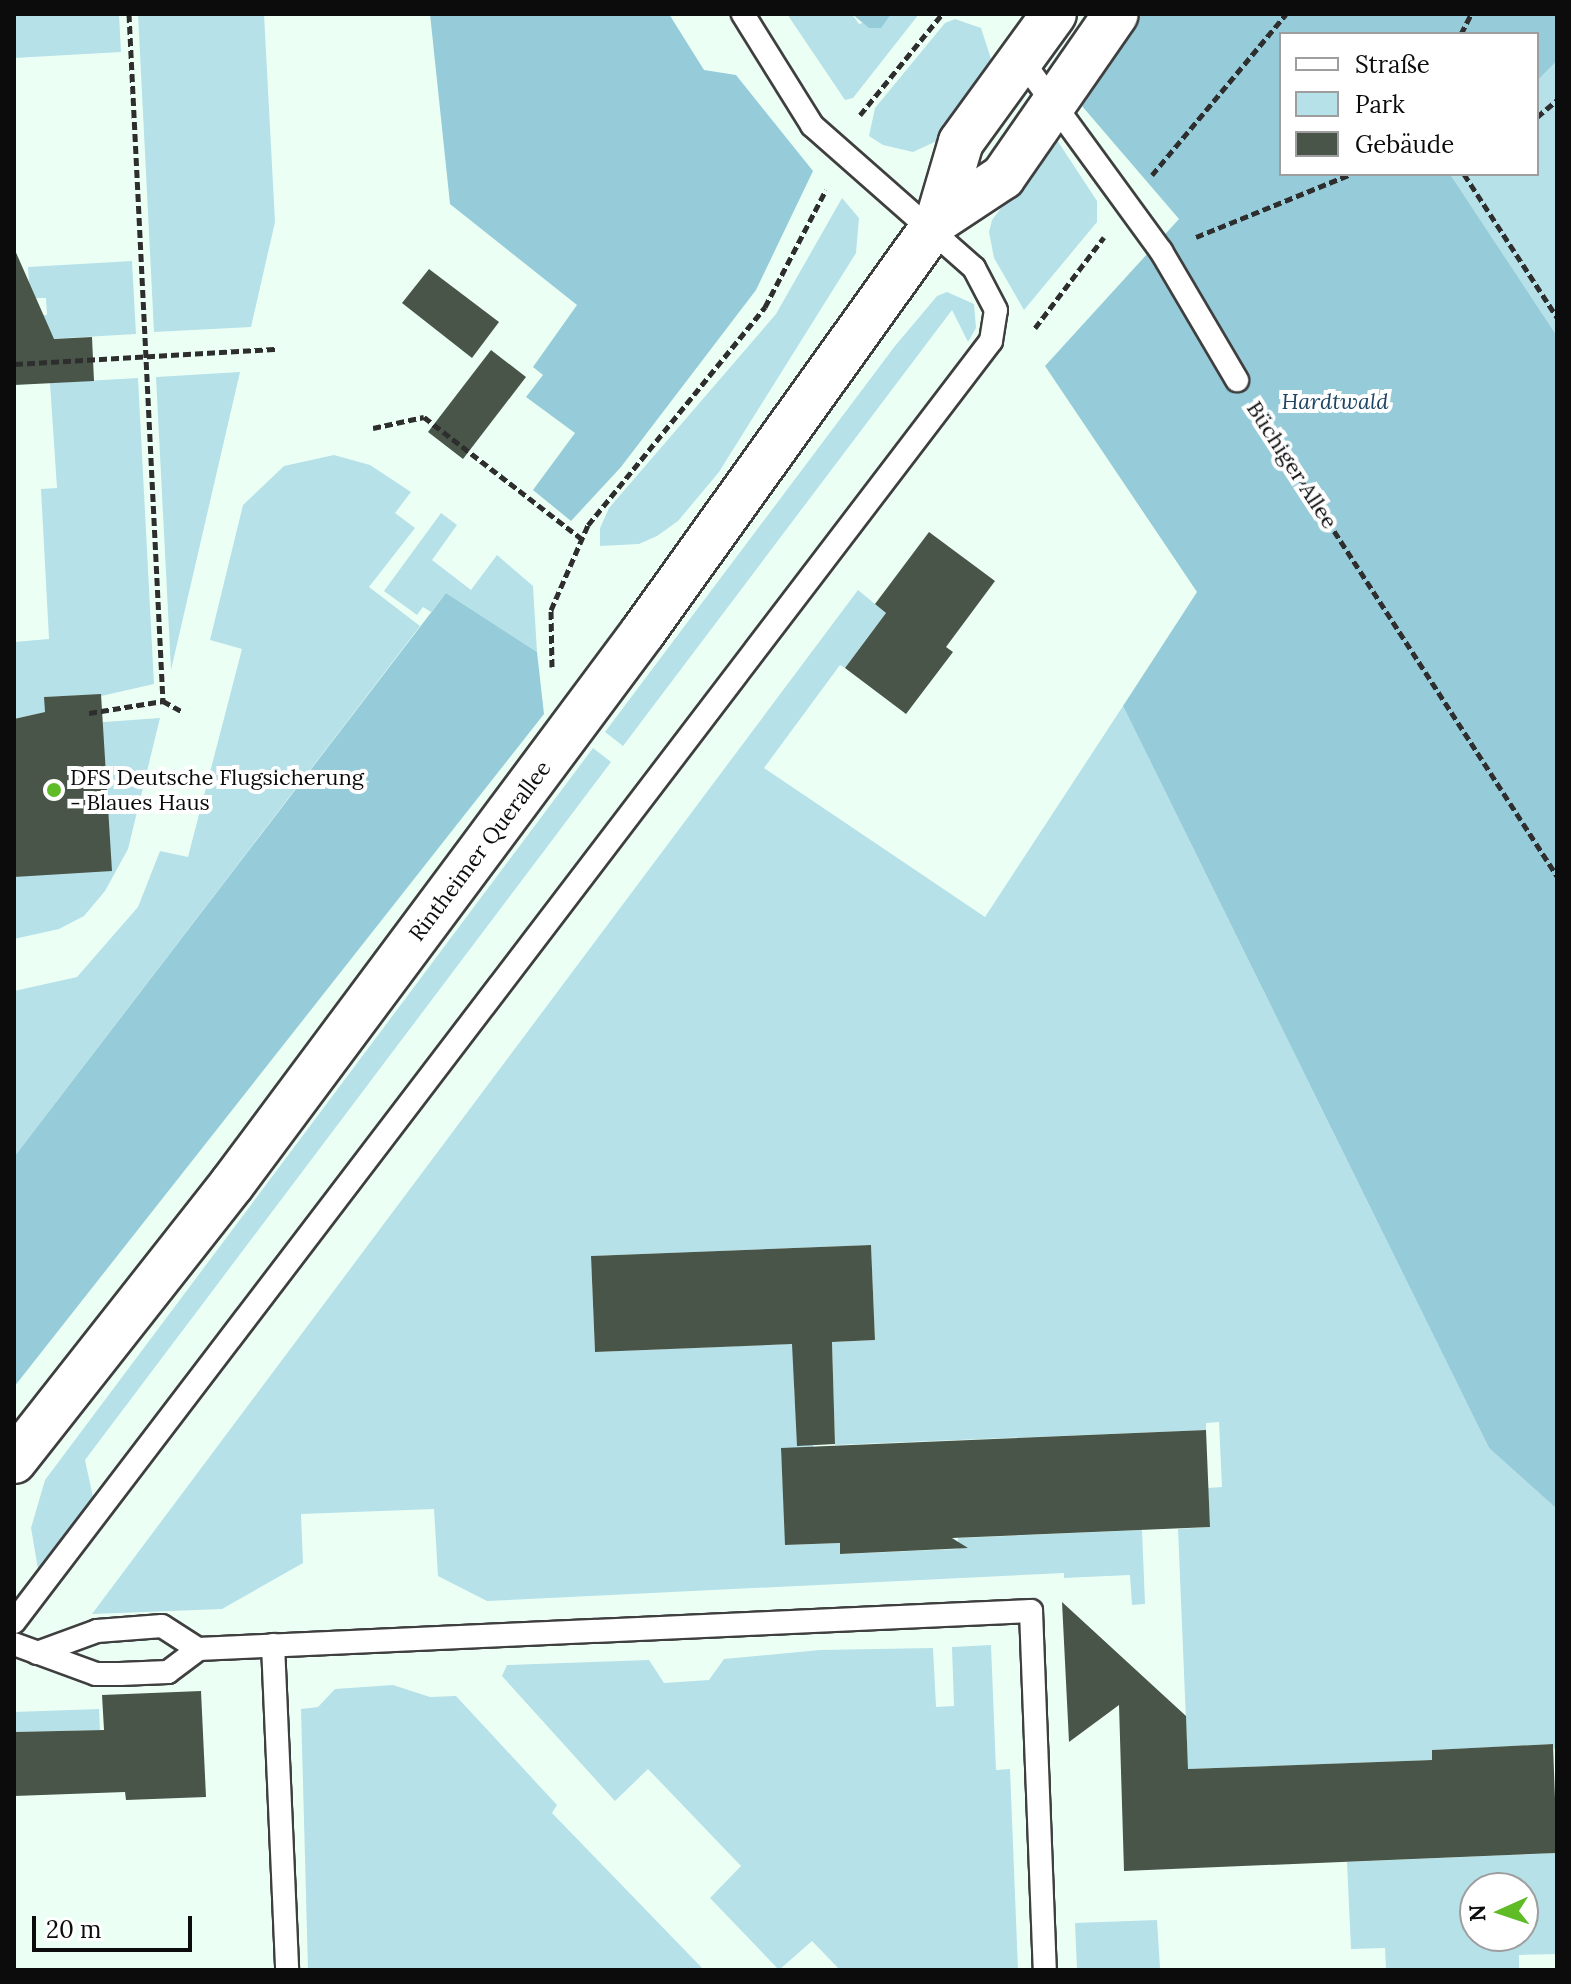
<!DOCTYPE html>
<meta charset="utf-8">
<style>
body{margin:0}
#map{position:relative;width:1571px;height:1984px;overflow:hidden;background:#ecfff5;font-family:Lora,serif}
div>[style]{position:absolute}
.green>*{inset:0;background:#b6e1e9}
.forest>*{inset:0;background:#96cbd9}
.building>*{inset:0;background:#495549}
.path>*{height:5px;margin-top:-2.5px;transform-origin:0;background:repeating-linear-gradient(90deg,#2e2e2e 0 8px,transparent 0 12px)}
.roads{filter:drop-shadow(2px 0 #3f3f3f) drop-shadow(-2px 0 #3f3f3f) drop-shadow(0 2px #3f3f3f) drop-shadow(0 -2px #3f3f3f)}
.service>*{height:22px;margin:-11px;padding:0 11px;transform-origin:11px;border-radius:11px;background:#fff}
.tertiary>*{height:44px;margin:-22px;padding:0 22px;transform-origin:22px;border-radius:22px;background:#fff}
.dots>*{width:22px;height:22px;translate:-50% -50%;box-sizing:border-box;border:4px solid #fff;border-radius:50%}
span{translate:-50% -50%;white-space:nowrap;text-align:center;line-height:1.15;-webkit-text-stroke:8px #fff;paint-order:stroke}
.park-label{font-size:22px;color:#1d4463;font-style:italic}
.street-label{font-size:22px;color:#0c0c0c}
.poi-label{font-size:22px;color:#0c0c0c}
.left{translate:0 -50%;text-align:left}
.frame{position:absolute;inset:0;border:16px solid #0c0c0c;pointer-events:none}
.legend{position:absolute;left:1279px;top:32px;width:260px;height:144px;box-sizing:border-box;background:#fff;border:2px solid #9e9e9e;margin:0;padding:10px 14px;list-style:none;font-size:24px;color:#0c0c0c}
.legend li{display:flex;align-items:center;gap:16px;height:40px}
.legend b{width:40px;border:2px solid #9e9e9e}
.north{position:absolute;left:1459px;top:1872px;width:80px;height:80px;box-sizing:border-box;background:#fff;border:2px solid #9e9e9e;border-radius:50%;rotate:267deg;font-size:22px;font-weight:700;line-height:32px;text-align:center;color:#0c0c0c}
.north::after{content:'';display:block;margin:auto;width:28px;height:36px;background:#5fbb26;clip-path:polygon(50% 0,100% 100%,50% 72%,0 100%)}
.scale{position:absolute;left:32px;top:1916px;width:160px;height:36px;box-sizing:border-box;border:4px solid #0c0c0c;border-top:0;padding-left:10px;font-size:24px;line-height:28px;white-space:nowrap;color:#0c0c0c;-webkit-text-stroke:6px #fff;paint-order:stroke}
</style>
<div id="map">
<div class="green">
<i style="clip-path:polygon(14px 14px,119px 14px,121px 52px,14px 58px)"></i>
<i style="clip-path:polygon(138px 14px,264px 14px,275px 222px,251px 327px,154px 332px)"></i>
<i style="clip-path:polygon(787px 14px,852px 14px,859px 24px,890px 14px,919px 14px,853px 98px,845px 100px)"></i>
<i style="clip-path:polygon(955px 19px,981px 28px,993px 65px,939px 140px,913px 152px,883px 145px,869px 136px,875px 108px,945px 23px)"></i>
<i style="clip-path:polygon(1557px 61px,1557px 336px,1450px 174px,1537px 174px,1537px 81px)"></i>
<i style="clip-path:polygon(1055px 137px,1097px 201px,1097px 222px,1024px 310px,994px 258px,989px 232px,992px 220px)"></i>
<i style="clip-path:polygon(842px 198px,859px 218px,856px 253px,719px 472px,678px 521px,657px 536px,639px 544px,600px 546px,600px 528px,609px 508px,776px 314px)"></i>
<i style="clip-path:polygon(132px 261px,136px 334px,32px 340px,31px 316px,47px 315px,46px 298px,30px 298px,28px 267px)"></i>
<i style="clip-path:polygon(947px 292px,974px 304px,976px 328px,968px 342px,952px 310px,623px 746px,605px 732px,895px 346px,937px 296px)"></i>
<i style="clip-path:polygon(240px 372px,171px 670px,156px 377px)"></i>
<i style="clip-path:polygon(138px 378px,154px 684px,88px 699px,88px 695px,45px 697px,45px 712px,14px 719px,14px 642px,49px 639px,41px 489px,57px 488px,50px 383px)"></i>
<i style="clip-path:polygon(334px 455px,370px 465px,411px 492px,395px 513px,415px 528px,369px 587px,420px 626px,14px 1157px,14px 991px,77px 977px,138px 907px,160px 851px,188px 857px,242px 649px,210px 640px,243px 505px,284px 466px)"></i>
<i style="clip-path:polygon(441px 513px,457px 525px,432px 560px,471px 590px,497px 555px,533px 586px,537px 652px,446px 593px,431px 612px,423px 607px,417px 615px,384px 591px)"></i>
<i style="clip-path:polygon(858px 590px,886px 613px,845px 668px,840px 665px,764px 768px,985px 917px,1123px 706px,1489px 1448px,1557px 1509px,1557px 1754px,1552px 1744px,1432px 1750px,1432px 1760px,1188px 1769px,1178px 1529px,1210px 1527px,1208px 1488px,1222px 1487px,1219px 1422px,1206px 1423px,1206px 1430px,835px 1445px,832px 1342px,875px 1340px,871px 1245px,591px 1256px,595px 1352px,810px 1343px,794px 1387px,795px 1404px,812px 1403px,813px 1447px,781px 1449px,786px 1545px,840px 1543px,841px 1554px,958px 1549px,958px 1538px,1142px 1530px,1145px 1604px,1132px 1605px,1130px 1575px,1064px 1578px,1064px 1573px,487px 1601px,438px 1576px,434px 1509px,301px 1514px,303px 1563px,222px 1609px,92px 1614px)"></i>
<i style="clip-path:polygon(160px 718px,128px 849px,105px 891px,84px 916px,59px 929px,14px 939px,14px 863px,90px 723px)"></i>
<i style="clip-path:polygon(593px 748px,611px 762px,85px 1460px,93px 1497px,38px 1569px,31px 1528px,45px 1480px)"></i>
<i style="clip-path:polygon(991px 1645px,996px 1770px,1010px 1769px,1018px 1970px,840px 1970px,812px 1941px,779px 1970px,710px 1898px,741px 1866px,648px 1769px,615px 1801px,502px 1676px,507px 1665px,649px 1660px,664px 1683px,709px 1680px,724px 1659px,820px 1650px,933px 1648px,936px 1707px,954px 1706px,952px 1647px)"></i>
<i style="clip-path:polygon(393px 1685px,430px 1697px,456px 1696px,557px 1805px,552px 1813px,704px 1970px,308px 1970px,301px 1709px,318px 1707px,335px 1689px)"></i>
<i style="clip-path:polygon(99px 1709px,100px 1730px,14px 1732px,14px 1712px)"></i>
<i style="clip-path:polygon(evenodd,1557px 1853px,1557px 1954px,1519px 1955px,1519px 1970px,1386px 1970px,1385px 1948px,1351px 1949px,1347px 1862px,1557px 1853px,1475px 1888px,1523px 1888px,1523px 1936px,1475px 1936px,1475px 1888px)"></i>
<i style="clip-path:polygon(1157px 1920px,1160px 1968px,1077px 1970px,1075px 1923px)"></i>
</div>
<div class="forest">
<i style="clip-path:polygon(430px 14px,669px 14px,704px 70px,736px 75px,813px 171px,756px 290px,621px 467px,571px 521px,533px 490px,575px 433px,526px 397px,543px 375px,533px 367px,577px 305px,450px 204px)"></i>
<i style="clip-path:polygon(852px 14px,891px 14px,881px 28px,869px 28px)"></i>
<i style="clip-path:polygon(1142px 14px,1557px 14px,1557px 61px,1537px 81px,1537px 34px,1281px 34px,1281px 174px,1450px 174px,1557px 336px,1557px 1509px,1489px 1448px,1123px 706px,1197px 592px,1045px 366px,1179px 219px,1082px 106px)"></i>
<i style="clip-path:polygon(446px 593px,537px 652px,544px 714px,14px 1387px,14px 1157px)"></i>
</div>
<div class="building">
<i style="clip-path:polygon(14px 248px,54px 339px,92px 337px,94px 381px,14px 385px)"></i>
<i style="clip-path:polygon(429px 269px,499px 322px,472px 358px,402px 303px)"></i>
<i style="clip-path:polygon(491px 350px,526px 377px,463px 459px,428px 432px)"></i>
<i style="clip-path:polygon(929px 532px,995px 581px,946px 647px,953px 652px,906px 714px,845px 668px,886px 613px,875px 604px)"></i>
<i style="clip-path:polygon(101px 694px,112px 871px,14px 877px,14px 719px,45px 712px,44px 697px)"></i>
<i style="clip-path:polygon(871px 1245px,875px 1340px,832px 1342px,835px 1444px,797px 1446px,792px 1344px,595px 1352px,591px 1256px)"></i>
<i style="clip-path:polygon(1206px 1430px,1210px 1527px,952px 1538px,968px 1548px,840px 1554px,840px 1543px,785px 1545px,781px 1448px)"></i>
<i style="clip-path:polygon(1062px 1602px,1186px 1716px,1188px 1769px,1432px 1760px,1432px 1750px,1553px 1744px,1557px 1853px,1124px 1871px,1119px 1705px,1069px 1742px)"></i>
<i style="clip-path:polygon(201px 1691px,206px 1797px,126px 1800px,125px 1792px,14px 1796px,14px 1732px,104px 1730px,102px 1695px)"></i>
</div>
<div class="path">
<i style="left:129px;top:14px;width:688px;rotate:87.17deg"></i>
<i style="left:1461px;top:34px;width:22px;rotate:-63deg"></i>
<i style="left:860px;top:115px;width:130px;rotate:-50.9deg"></i>
<i style="left:1537px;top:117px;width:26px;rotate:-40deg"></i>
<i style="left:1464px;top:174px;width:171px;rotate:57deg"></i>
<i style="left:1152px;top:175px;width:209px;rotate:-50.2deg"></i>
<i style="left:1196px;top:237px;width:167px;rotate:-22.1deg"></i>
<i style="left:1035px;top:328px;width:114px;rotate:-52.8deg"></i>
<i style="left:15px;top:364px;width:263px;rotate:-3.3deg"></i>
<i style="left:1256px;top:410px;width:555px;rotate:57.14deg"></i>
<i style="left:373px;top:428px;width:52px;rotate:-12.2deg"></i>
<i style="left:424px;top:417px;width:200px;rotate:37.7deg"></i>
<i style="left:552px;top:667px;width:57px;rotate:-91deg"></i>
<i style="left:551px;top:610px;width:93px;rotate:-66.5deg"></i>
<i style="left:588px;top:525px;width:281px;rotate:-50.9deg"></i>
<i style="left:765px;top:307px;width:132px;rotate:-62.5deg"></i>
<i style="left:89px;top:713px;width:75px;rotate:-9.2deg"></i>
<i style="left:163px;top:701px;width:21px;rotate:29deg"></i>
</div>
<div class="roads">
<div class="service">
<i style="left:1021px;top:59px;width:238px;rotate:53.9deg"></i>
<i style="left:1161px;top:251px;width:150px;rotate:59.5deg"></i>
<i style="left:14px;top:1622px;width:1611px;rotate:-52.67deg"></i>
<i style="left:991px;top:341px;width:31px;rotate:-81deg"></i>
<i style="left:996px;top:310px;width:47px;rotate:-117.6deg"></i>
<i style="left:974px;top:268px;width:216px;rotate:-138.6deg"></i>
<i style="left:812px;top:125px;width:131px;rotate:-121.9deg"></i>
<i style="left:14px;top:1644px;width:87px;rotate:20.1deg"></i>
<i style="left:96px;top:1674px;width:24px"></i>
<i style="left:120px;top:1674px;width:48px;rotate:-2.4deg"></i>
<i style="left:168px;top:1672px;width:38px;rotate:-37deg"></i>
<i style="left:198px;top:1649px;width:834px;rotate:-2.61deg"></i>
<i style="left:1031px;top:1611px;width:359px;rotate:87.8deg"></i>
<i style="left:273px;top:1645px;width:325px;rotate:87.5deg"></i>
<i style="left:37px;top:1653px;width:64px;rotate:-20.1deg"></i>
<i style="left:97px;top:1631px;width:65px;rotate:-4.4deg"></i>
<i style="left:162px;top:1626px;width:43px;rotate:32.6deg"></i>
</div>
<div class="tertiary">
<i style="left:938px;top:220px;width:78px;rotate:-33.5deg"></i>
<i style="left:1003px;top:177px;width:198px;rotate:-55.3deg"></i>
<i style="left:14px;top:1461px;width:352px;rotate:-51.8deg"></i>
<i style="left:232px;top:1184px;width:688px;rotate:-53.33deg"></i>
<i style="left:643px;top:632px;width:507px;rotate:-54.4deg"></i>
<i style="left:938px;top:220px;width:81px;rotate:-73.6deg"></i>
<i style="left:961px;top:142px;width:158px;rotate:-54deg"></i>
</div>
</div>
<div class="dots">
<i style="left:54px;top:790px;background:#5fbb26"></i>
</div>
<div class="park-label">
<span style="left:1335px;top:402px">Hardtwald</span>
</div>
<div class="street-label">
<span style="left:1292px;top:465px;rotate:57deg">Büchiger Allee</span>
<span style="left:480px;top:851px;rotate:-53deg">Rintheimer Querallee</span>
</div>
<div class="poi-label">
<span class="left" style="left:70px;top:790px">DFS Deutsche Flugsicherung<br>- Blaues Haus</span>
</div>
<div class="frame"></div>
<ul class="legend">
<li><b style="height:10px;background:#fff"></b>Straße</li>
<li><b style="height:22px;background:#b6e1e9"></b>Park</li>
<li><b style="height:22px;background:#495549"></b>Gebäude</li>
</ul>
<div class="north">N</div>
<div class="scale">20 m</div>
</div>
